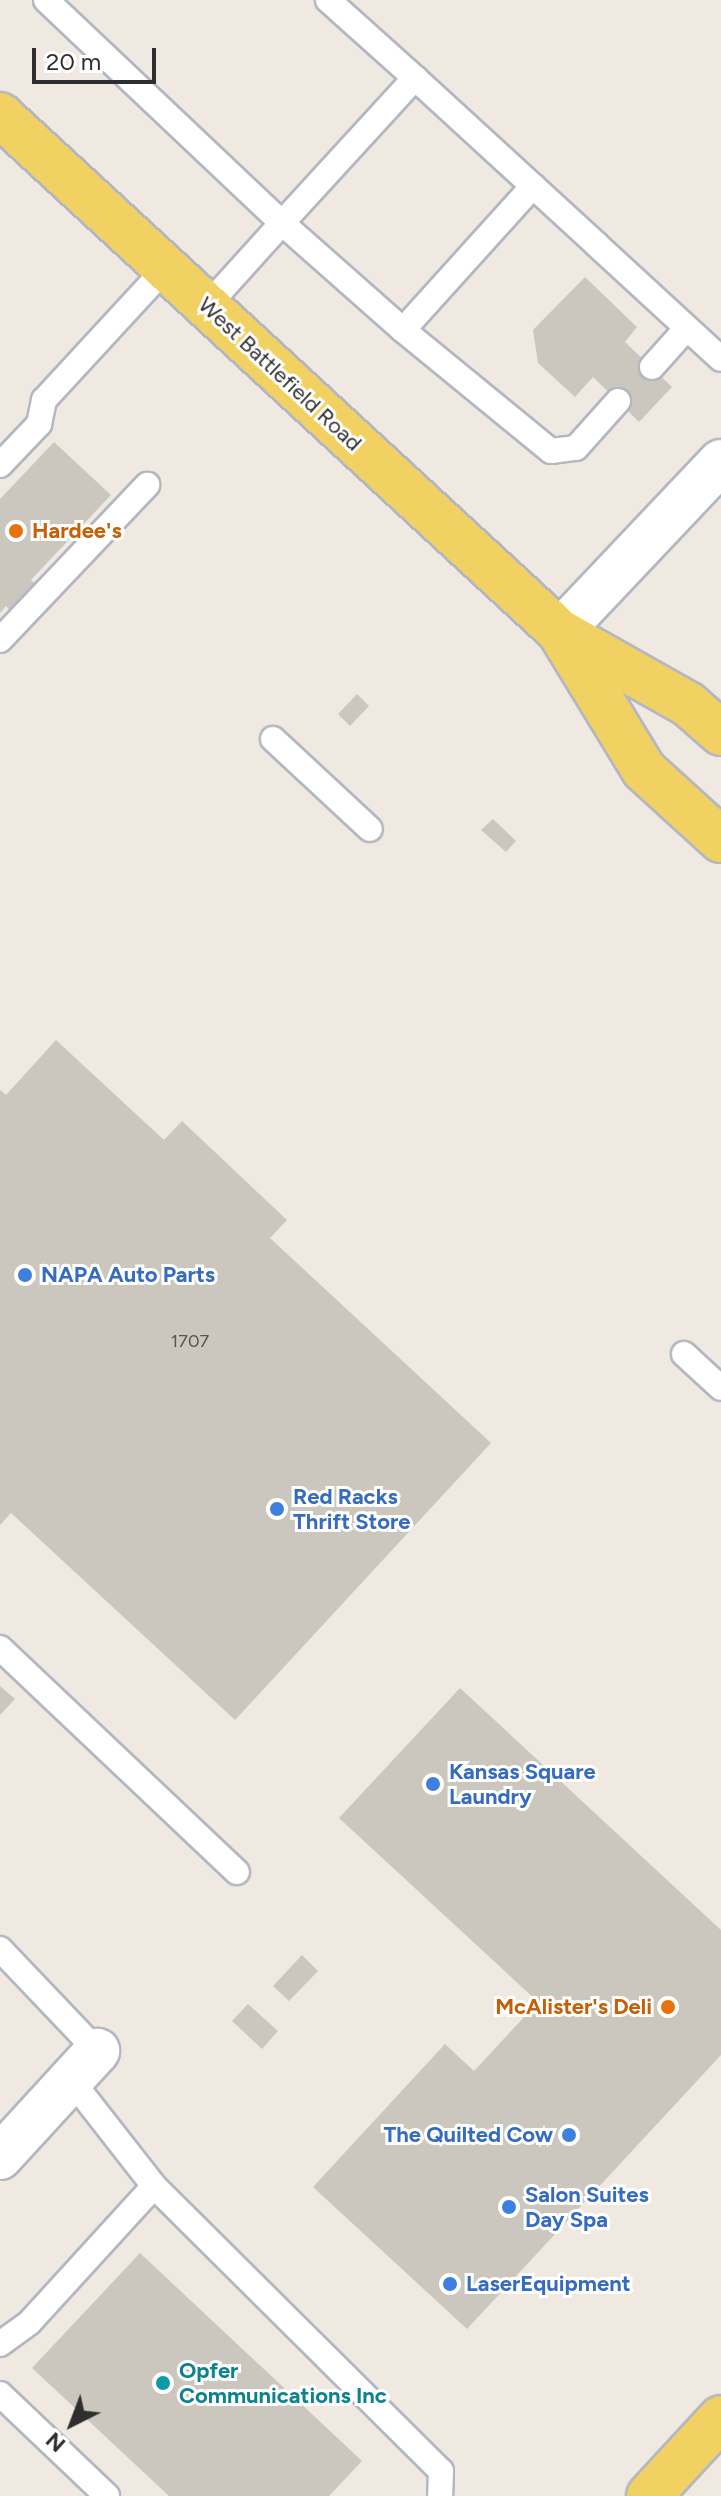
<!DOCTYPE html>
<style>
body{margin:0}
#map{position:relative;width:721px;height:2496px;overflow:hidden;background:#efe9e1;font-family:Figtree,sans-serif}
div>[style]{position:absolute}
.building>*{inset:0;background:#cbc7bf}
.roads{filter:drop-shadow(2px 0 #b4b7c1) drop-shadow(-2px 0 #b4b7c1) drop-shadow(0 2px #b4b7c1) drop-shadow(0 -2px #b4b7c1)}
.lane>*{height:24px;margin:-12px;padding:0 12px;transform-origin:12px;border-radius:12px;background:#fff}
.street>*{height:44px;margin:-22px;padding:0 22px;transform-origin:22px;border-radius:22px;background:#fff}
.primary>*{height:44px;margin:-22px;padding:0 22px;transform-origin:22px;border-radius:22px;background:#f2d163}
.dots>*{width:22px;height:22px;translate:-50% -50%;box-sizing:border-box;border:4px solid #fff;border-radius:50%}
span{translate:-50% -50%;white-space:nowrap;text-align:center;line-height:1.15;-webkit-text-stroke:6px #fff;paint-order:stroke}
.number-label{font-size:18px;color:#555452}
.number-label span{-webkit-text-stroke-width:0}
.street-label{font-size:22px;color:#2e2e2e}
.food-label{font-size:22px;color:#c56008;font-weight:700}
.left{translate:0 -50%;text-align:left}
.right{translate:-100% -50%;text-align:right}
.shop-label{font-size:22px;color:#366cbe;font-weight:700}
.culture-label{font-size:22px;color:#0d838f;font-weight:700}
.north{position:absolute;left:32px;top:2384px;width:80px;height:80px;-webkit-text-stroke:6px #fff;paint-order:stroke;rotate:222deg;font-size:22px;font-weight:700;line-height:32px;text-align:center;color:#2e2e2e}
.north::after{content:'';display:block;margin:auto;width:28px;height:36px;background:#2e2e2e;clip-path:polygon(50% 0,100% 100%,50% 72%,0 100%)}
.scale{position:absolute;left:32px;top:48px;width:124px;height:36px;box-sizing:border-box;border:4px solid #2e2e2e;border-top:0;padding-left:10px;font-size:24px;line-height:28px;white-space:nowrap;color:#2e2e2e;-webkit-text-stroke:6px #fff;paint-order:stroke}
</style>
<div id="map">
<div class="building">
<i style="clip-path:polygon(585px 277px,637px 327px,625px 342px,672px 387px,639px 422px,593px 377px,575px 397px,538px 363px,533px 330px)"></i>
<i style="clip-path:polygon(54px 442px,111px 495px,31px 580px,42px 590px,17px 617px,6px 606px,0 613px,0 499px)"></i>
<i style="clip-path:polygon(357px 694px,369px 706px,350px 726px,338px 714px)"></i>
<i style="clip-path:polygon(493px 819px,516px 841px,506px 852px,481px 830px)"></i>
<i style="clip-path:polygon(56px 1040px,164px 1140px,182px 1121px,287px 1220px,270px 1238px,491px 1443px,235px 1720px,11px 1513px,0 1525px,0 1090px,6px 1095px)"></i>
<i style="clip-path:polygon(0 1686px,15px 1699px,0 1715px)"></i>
<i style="clip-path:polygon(460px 1688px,721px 1930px,721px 2055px,467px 2329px,313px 2187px,445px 2044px,474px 2071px,538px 2002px,339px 1818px)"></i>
<i style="clip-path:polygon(302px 1955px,318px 1971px,289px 2001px,273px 1986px)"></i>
<i style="clip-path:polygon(248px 2004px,278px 2031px,262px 2049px,232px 2021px)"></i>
<i style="clip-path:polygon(140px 2253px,362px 2461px,329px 2496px,169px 2496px,32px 2368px)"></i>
</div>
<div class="roads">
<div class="lane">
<i style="left:46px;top:0;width:325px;rotate:43.4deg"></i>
<i style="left:282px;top:223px;width:112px;rotate:132.1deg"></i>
<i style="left:328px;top:0;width:117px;rotate:41.9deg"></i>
<i style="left:533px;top:186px;width:194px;rotate:132.1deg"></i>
<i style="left:403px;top:330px;width:162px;rotate:-138.5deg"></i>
<i style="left:282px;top:223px;width:197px;rotate:-47.5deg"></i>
<i style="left:415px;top:78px;width:247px;rotate:42.5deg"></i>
<i style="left:597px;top:245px;width:168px;rotate:42.6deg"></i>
<i style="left:403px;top:330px;width:191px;rotate:39.3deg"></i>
<i style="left:551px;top:451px;width:25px;rotate:-7deg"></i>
<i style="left:576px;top:448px;width:63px;rotate:-48.2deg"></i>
<i style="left:652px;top:367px;width:52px;rotate:-48.1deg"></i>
<i style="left:0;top:465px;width:57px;rotate:-46.4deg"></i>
<i style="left:39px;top:424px;width:25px;rotate:-78deg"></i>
<i style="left:44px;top:400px;width:180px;rotate:-47.3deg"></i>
<i style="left:0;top:640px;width:214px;rotate:-46.5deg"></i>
<i style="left:273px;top:739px;width:132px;rotate:42.9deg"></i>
<i style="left:684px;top:1354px;width:50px;rotate:42.6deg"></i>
<i style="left:0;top:1648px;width:326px;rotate:43.4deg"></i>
<i style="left:0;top:1949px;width:141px;rotate:46.4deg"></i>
<i style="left:72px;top:2081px;width:133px;rotate:52deg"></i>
<i style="left:154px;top:2186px;width:404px;rotate:44.8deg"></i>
<i style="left:441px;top:2471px;width:25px;rotate:92deg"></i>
<i style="left:0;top:2344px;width:36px;rotate:-36deg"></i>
<i style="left:29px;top:2323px;width:185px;rotate:-47.6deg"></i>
<i style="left:0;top:2394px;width:148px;rotate:43.6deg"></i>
</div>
<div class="street">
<i style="left:560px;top:632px;width:234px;rotate:-46.6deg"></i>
<i style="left:0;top:2157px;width:144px;rotate:-47.5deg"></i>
</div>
<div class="primary">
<i style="left:0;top:115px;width:762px;rotate:42.71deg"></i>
<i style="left:560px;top:632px;width:147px;rotate:29.4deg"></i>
<i style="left:688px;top:704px;width:44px;rotate:41.3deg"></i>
<i style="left:561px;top:634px;width:159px;rotate:58.6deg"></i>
<i style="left:644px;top:770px;width:104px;rotate:42.3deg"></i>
<i style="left:649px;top:2496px;width:106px;rotate:-47.3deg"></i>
</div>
</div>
<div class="dots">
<i style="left:16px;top:531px;background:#e8710a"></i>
<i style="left:25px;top:1275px;background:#3f7fe0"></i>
<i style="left:277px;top:1509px;background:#3f7fe0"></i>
<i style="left:433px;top:1784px;background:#3f7fe0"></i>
<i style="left:668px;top:2007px;background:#e8710a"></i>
<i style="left:569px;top:2135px;background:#3f7fe0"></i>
<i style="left:509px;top:2207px;background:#3f7fe0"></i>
<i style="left:450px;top:2284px;background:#3f7fe0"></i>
<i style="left:163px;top:2383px;background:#0f9aa8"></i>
</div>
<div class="number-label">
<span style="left:190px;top:1341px">1707</span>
</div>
<div class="street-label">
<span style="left:280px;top:374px;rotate:43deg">West Battlefield Road</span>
</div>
<div class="food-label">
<span class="left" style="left:32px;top:531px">Hardee's</span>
<span class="right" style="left:652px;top:2007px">McAlister's Deli</span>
</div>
<div class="shop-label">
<span class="left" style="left:41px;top:1275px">NAPA Auto Parts</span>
<span class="left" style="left:293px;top:1509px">Red Racks<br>Thrift Store</span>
<span class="left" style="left:449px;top:1784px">Kansas Square<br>Laundry</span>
<span class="right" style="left:553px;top:2135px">The Quilted Cow</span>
<span class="left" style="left:525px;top:2207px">Salon Suites<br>Day Spa</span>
<span class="left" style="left:466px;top:2284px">LaserEquipment</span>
</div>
<div class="culture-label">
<span class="left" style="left:179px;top:2383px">Opfer<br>Communications Inc</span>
</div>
<div class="north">N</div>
<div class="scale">20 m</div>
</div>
